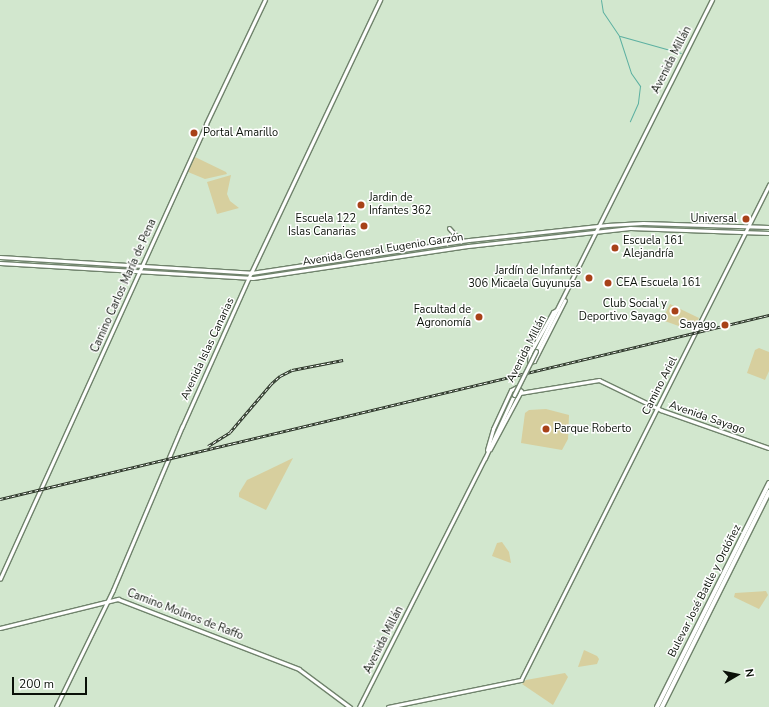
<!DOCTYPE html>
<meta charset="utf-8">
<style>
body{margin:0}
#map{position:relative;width:769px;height:707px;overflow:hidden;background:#d2e7ce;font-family:"Nunito Sans",sans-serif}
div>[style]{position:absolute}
.green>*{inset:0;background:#d7cf9e}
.stream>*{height:1px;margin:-0.5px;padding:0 0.5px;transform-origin:0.5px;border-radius:0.5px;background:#5cb0a1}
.roads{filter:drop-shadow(1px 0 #70836c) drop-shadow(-1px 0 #70836c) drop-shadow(0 1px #70836c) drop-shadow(0 -1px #70836c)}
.tertiary>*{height:2.5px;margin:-1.25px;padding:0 1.25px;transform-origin:1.25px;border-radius:1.25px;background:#fff}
.secondary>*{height:3px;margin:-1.5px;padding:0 1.5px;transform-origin:1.5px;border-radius:1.5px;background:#fff}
.primary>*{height:3.5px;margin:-1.75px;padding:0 1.75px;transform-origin:1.75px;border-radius:1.75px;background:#fff}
.rail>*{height:2.5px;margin-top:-1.25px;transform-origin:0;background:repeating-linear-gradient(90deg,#fff 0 3px,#293226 0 6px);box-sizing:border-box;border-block:1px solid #293226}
.bridges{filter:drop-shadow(1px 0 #70836c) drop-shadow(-1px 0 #70836c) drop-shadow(0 1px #70836c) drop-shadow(0 -1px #70836c)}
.secondary-bridge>*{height:3px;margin:-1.5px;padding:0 1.5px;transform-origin:1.5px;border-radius:1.5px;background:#fff}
.dots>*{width:11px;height:11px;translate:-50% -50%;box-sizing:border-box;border:2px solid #fff;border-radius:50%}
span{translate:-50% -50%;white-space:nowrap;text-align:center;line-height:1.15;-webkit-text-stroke:3px #fff;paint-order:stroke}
.street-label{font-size:11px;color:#0a1108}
.poi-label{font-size:11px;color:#0a1108}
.left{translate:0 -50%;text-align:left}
.right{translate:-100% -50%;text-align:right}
.north{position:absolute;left:717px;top:655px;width:40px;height:40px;-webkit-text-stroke:3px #fff;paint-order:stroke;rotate:81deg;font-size:11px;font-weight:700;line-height:16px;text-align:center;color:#0a1108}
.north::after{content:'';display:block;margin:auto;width:14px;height:18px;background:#0a1108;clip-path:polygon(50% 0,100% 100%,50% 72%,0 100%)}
.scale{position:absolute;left:12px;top:677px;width:75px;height:18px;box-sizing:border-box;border:2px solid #0a1108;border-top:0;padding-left:5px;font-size:12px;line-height:14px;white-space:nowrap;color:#0a1108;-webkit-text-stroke:3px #fff;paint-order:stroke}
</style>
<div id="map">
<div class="green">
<i style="clip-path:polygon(193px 156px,226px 172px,227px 174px,205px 179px,188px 172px,186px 170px)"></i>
<i style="clip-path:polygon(231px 175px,227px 194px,230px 201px,239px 208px,217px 214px,207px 182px)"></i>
<i style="clip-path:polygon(670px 304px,699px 318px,694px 327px,687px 329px,662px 320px)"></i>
<i style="clip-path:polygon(759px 348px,769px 352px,769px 371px,765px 380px,747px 373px,755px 350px)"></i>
<i style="clip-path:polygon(546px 409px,569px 415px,568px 439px,562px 450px,521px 443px,525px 413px,529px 410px)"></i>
<i style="clip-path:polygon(293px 458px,266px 510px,239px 497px,239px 493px,247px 480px)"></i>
<i style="clip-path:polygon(502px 542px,509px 552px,511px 563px,492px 556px,497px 543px)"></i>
<i style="clip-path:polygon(766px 591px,768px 595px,759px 609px,734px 597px,735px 593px)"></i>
<i style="clip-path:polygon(584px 650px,597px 656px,599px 659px,597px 664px,578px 667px)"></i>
<i style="clip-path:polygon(565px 673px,568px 677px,553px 705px,522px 684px,526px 680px)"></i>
</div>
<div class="stream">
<i style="left:601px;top:0;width:12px;rotate:81deg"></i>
<i style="left:603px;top:12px;width:29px;rotate:56deg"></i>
<i style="left:619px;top:36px;width:39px;rotate:72deg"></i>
<i style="left:631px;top:73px;width:16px;rotate:55deg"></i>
<i style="left:640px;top:86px;width:17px;rotate:97deg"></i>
<i style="left:638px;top:103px;width:20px;rotate:114deg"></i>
<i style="left:620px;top:36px;width:63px;rotate:15.6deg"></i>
</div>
<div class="roads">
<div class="tertiary">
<i style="left:520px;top:393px;width:80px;rotate:-9.3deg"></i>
<i style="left:599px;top:380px;width:69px;rotate:25.8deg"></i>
<i style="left:661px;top:410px;width:114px;rotate:19.4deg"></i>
<i style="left:0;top:579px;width:499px;rotate:-65.6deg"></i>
<i style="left:206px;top:124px;width:137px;rotate:-64.6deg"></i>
<i style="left:0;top:628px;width:122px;rotate:-13.8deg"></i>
<i style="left:118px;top:599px;width:194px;rotate:21.1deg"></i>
<i style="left:299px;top:669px;width:64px;rotate:36.7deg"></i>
<i style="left:56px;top:707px;width:130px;rotate:-64deg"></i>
<i style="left:113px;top:590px;width:177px;rotate:-67.1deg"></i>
<i style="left:182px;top:427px;width:169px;rotate:-65.9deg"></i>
<i style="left:251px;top:273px;width:302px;rotate:-64.7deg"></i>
<i style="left:388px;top:707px;width:136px;rotate:-11.5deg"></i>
<i style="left:521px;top:680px;width:554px;rotate:-63.39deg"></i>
</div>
<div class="secondary">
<i style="left:449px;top:228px;width:18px;rotate:49deg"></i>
<i style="left:0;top:257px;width:252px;rotate:3.6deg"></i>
<i style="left:251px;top:273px;width:220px;rotate:-8.6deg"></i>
<i style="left:469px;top:240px;width:139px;rotate:-6.2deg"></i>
<i style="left:607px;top:225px;width:36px;rotate:-3deg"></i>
<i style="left:643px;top:223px;width:126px;rotate:1.8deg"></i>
<i style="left:0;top:263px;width:253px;rotate:3.4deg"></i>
<i style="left:253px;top:278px;width:217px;rotate:-8.5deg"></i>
<i style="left:468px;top:246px;width:163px;rotate:-6.3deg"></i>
<i style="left:630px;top:228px;width:139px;rotate:2.1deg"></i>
<i style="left:558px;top:309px;width:6px;rotate:149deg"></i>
<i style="left:553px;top:312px;width:47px;rotate:119.3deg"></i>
<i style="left:530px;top:353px;width:9px;rotate:96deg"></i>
<i style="left:529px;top:362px;width:5px;rotate:-11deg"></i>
<i style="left:534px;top:361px;width:68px;rotate:-63.1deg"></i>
<i style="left:536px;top:351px;width:393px;rotate:-63.4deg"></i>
<i style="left:487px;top:450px;width:22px;rotate:-74deg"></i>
<i style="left:493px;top:429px;width:43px;rotate:-65.2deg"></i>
<i style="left:511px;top:390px;width:7px;rotate:-27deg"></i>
<i style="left:517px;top:387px;width:6px;rotate:45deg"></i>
<i style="left:521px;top:391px;width:66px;rotate:118.1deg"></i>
<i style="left:359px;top:707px;width:279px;rotate:-63.2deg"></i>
<i style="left:485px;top:458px;width:69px;rotate:-65.3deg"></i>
</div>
<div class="primary">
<i style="left:657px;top:707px;width:250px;rotate:-63.4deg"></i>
<i style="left:662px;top:707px;width:240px;rotate:-63.5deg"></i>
</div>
</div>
<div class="rail">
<i style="left:208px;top:446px;width:26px;rotate:-32deg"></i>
<i style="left:230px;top:432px;width:63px;rotate:-49.5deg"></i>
<i style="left:271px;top:384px;width:12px;rotate:-42deg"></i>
<i style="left:280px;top:376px;width:13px;rotate:-27deg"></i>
<i style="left:292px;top:370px;width:52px;rotate:-11.1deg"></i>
<i style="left:0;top:499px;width:791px;rotate:-13.46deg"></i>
</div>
<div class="bridges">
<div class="secondary-bridge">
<i style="left:514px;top:395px;width:49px;rotate:-63.4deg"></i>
</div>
</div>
<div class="dots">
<i style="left:194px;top:133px;background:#a84219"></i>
<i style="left:361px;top:205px;background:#a84219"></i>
<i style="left:746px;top:219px;background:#a84219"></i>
<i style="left:364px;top:226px;background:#a84219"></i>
<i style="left:615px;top:248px;background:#a84219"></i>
<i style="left:589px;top:278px;background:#a84219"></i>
<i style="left:608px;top:283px;background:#a84219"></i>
<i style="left:675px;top:311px;background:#a84219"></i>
<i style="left:479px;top:317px;background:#a84219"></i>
<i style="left:725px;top:325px;background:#a84219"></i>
<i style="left:546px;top:429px;background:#a84219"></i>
</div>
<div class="street-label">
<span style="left:672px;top:60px;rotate:-63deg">Avenida Millán</span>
<span style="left:383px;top:250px;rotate:-9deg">Avenida General Eugenio Garzón</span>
<span style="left:124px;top:286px;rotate:-66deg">Camino Carlos María de Pena</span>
<span style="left:208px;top:349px;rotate:-65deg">Avenida Islas Canarias</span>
<span style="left:527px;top:349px;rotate:-63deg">Avenida Millán</span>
<span style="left:660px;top:386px;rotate:-63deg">Camino Ariel</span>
<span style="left:707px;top:418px;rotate:19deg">Avenida Sayago</span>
<span style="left:705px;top:591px;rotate:-63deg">Bulevar José Batlle y Ordóñez</span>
<span style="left:185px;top:615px;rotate:21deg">Camino Molinos de Raffo</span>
<span style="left:384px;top:640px;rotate:-63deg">Avenida Millán</span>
</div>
<div class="poi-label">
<span class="left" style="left:203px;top:133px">Portal Amarillo</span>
<span class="left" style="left:369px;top:205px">Jardin de<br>Infantes 362</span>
<span class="right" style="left:737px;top:219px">Universal</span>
<span class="right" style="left:356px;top:226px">Escuela 122<br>Islas Canarias</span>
<span class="left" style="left:623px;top:248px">Escuela 161<br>Alejandría</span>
<span class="right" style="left:581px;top:278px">Jardín de Infantes<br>306 Micaela Guyunusa</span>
<span class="left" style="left:616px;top:283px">CEA Escuela 161</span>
<span class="right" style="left:667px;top:311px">Club Social y<br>Deportivo Sayago</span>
<span class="right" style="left:471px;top:317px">Facultad de<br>Agronomía</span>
<span class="right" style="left:716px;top:325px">Sayago</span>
<span class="left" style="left:554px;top:429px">Parque Roberto</span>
</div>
<div class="north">N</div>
<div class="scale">200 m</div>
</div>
